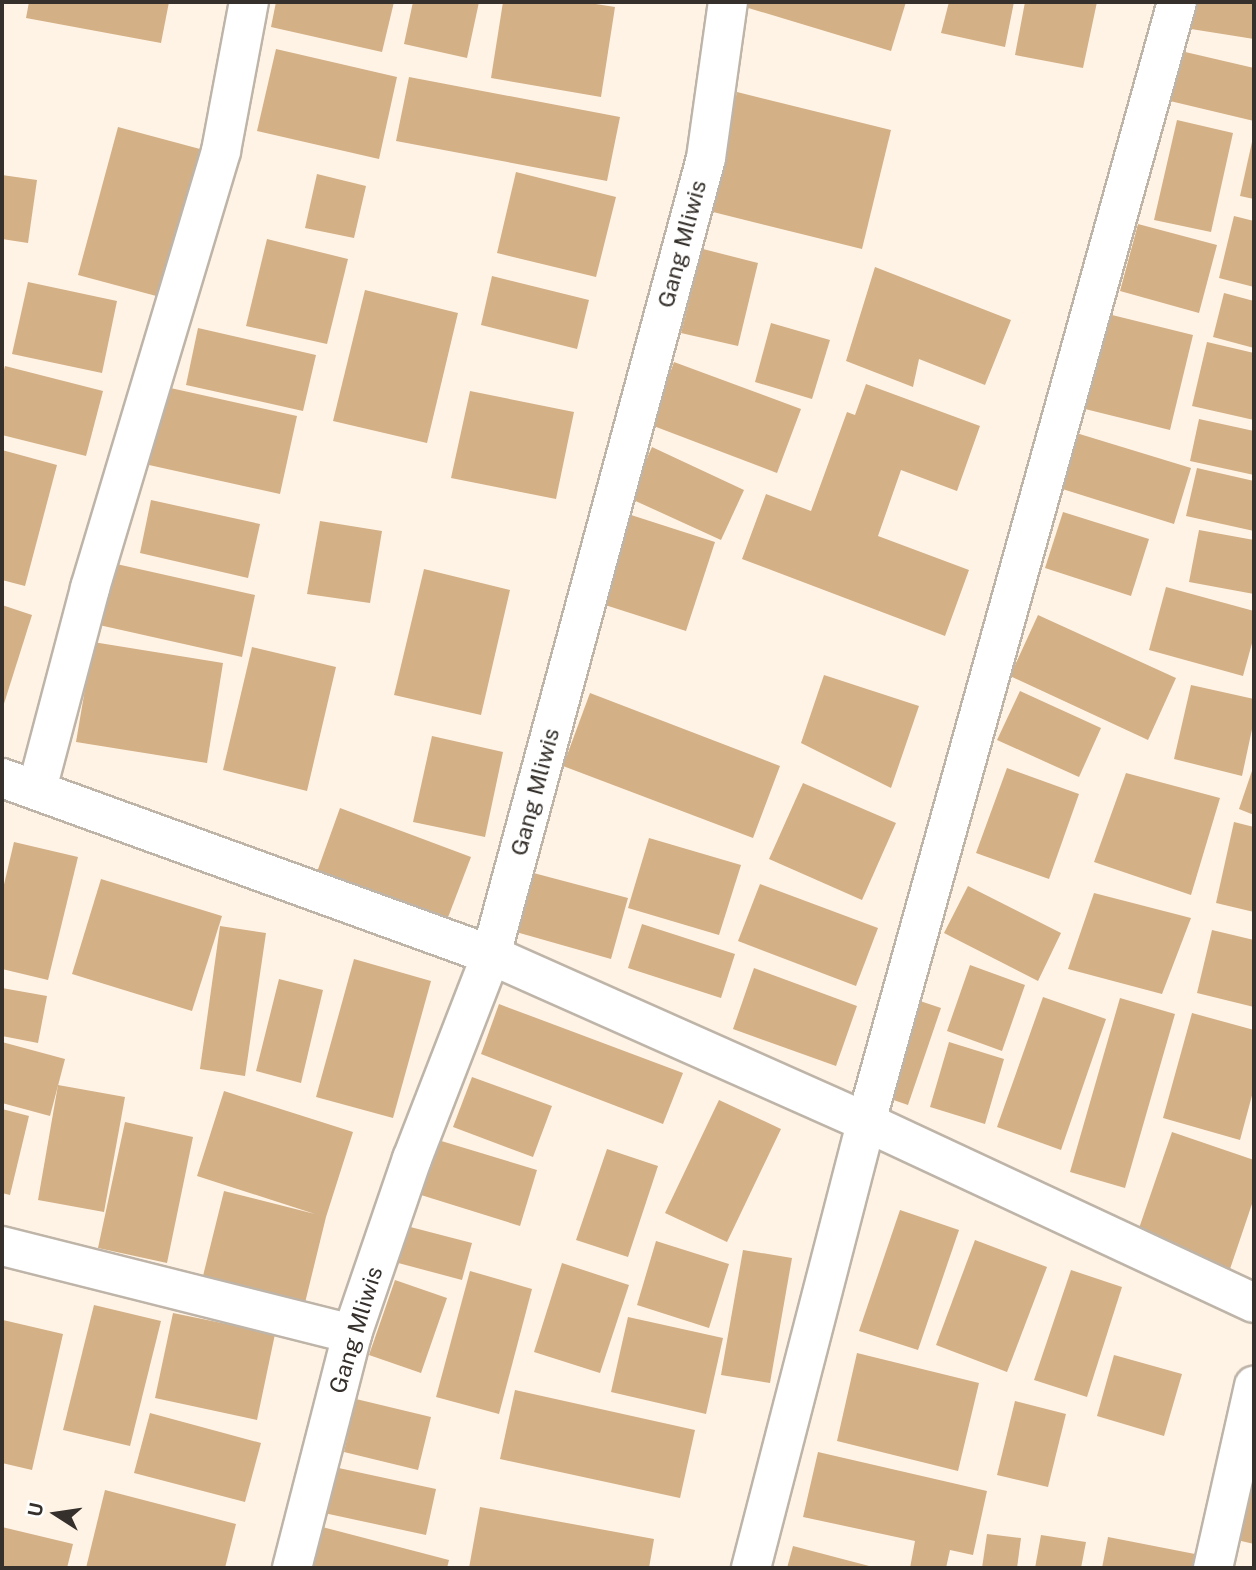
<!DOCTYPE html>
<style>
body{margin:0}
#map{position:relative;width:1256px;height:1570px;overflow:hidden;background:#fff3e6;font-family:"Public Sans",sans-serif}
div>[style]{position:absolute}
.building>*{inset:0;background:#d4b086}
.roads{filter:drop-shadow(2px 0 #beb4a8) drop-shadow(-2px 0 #beb4a8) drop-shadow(0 2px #beb4a8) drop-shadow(0 -2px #beb4a8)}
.minor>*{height:38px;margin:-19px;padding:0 19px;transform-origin:19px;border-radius:19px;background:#fff}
span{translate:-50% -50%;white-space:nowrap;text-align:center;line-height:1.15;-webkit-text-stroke:5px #fff;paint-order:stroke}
.street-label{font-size:23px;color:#35302b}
.frame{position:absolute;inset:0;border:4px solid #35302b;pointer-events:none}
.north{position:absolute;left:21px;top:1479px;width:70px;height:70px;-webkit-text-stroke:5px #fff;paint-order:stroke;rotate:282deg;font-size:19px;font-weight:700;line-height:28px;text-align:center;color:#35302b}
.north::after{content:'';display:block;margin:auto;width:24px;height:32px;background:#35302b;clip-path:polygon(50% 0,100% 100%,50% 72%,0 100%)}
</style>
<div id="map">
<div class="building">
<i style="clip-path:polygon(29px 2px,169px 2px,161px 43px,26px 18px)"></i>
<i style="clip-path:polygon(276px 2px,394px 2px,382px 52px,271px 27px)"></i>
<i style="clip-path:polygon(413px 2px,479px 2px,467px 58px,404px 44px)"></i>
<i style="clip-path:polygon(503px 2px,583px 2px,615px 7px,601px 97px,491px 78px)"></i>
<i style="clip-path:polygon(746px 2px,906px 2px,891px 51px,745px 7px)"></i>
<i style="clip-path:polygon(949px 2px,1014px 2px,1005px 47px,941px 33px)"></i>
<i style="clip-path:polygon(1025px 2px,1097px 2px,1083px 68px,1015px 55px)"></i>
<i style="clip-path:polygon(1195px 2px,1254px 2px,1254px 39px,1191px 29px)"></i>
<i style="clip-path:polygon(276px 49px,397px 77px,379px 159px,257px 131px)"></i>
<i style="clip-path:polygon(1181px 51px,1254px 68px,1254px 121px,1170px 101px)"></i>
<i style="clip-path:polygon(409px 77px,620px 117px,607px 181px,396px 141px)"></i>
<i style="clip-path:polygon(737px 92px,891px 130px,862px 249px,709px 211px)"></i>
<i style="clip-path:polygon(1177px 120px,1233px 133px,1211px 232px,1154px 220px)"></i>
<i style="clip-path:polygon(118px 127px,200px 149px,160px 297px,78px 275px)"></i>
<i style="clip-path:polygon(1254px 133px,1254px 199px,1240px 196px)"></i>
<i style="clip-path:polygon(516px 172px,616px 197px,596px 277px,497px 253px)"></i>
<i style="clip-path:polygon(317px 174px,366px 186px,354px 238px,305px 228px)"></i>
<i style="clip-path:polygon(2px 175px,37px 180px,28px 243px,2px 239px)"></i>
<i style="clip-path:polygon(1234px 216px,1254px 221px,1254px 287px,1219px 278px)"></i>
<i style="clip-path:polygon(1138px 224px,1217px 245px,1199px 313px,1120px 291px)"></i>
<i style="clip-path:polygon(267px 239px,348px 259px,327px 344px,246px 326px)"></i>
<i style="clip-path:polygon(703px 249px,758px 263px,738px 346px,681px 333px)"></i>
<i style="clip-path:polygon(875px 267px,1011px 320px,985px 385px,919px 359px,913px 387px,846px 361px)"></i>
<i style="clip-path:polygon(492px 276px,589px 300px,577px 349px,481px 325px)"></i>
<i style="clip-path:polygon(28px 282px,117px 301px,102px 373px,12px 354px)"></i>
<i style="clip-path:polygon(365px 290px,458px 313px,427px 443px,333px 421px)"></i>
<i style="clip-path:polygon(1224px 293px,1254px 301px,1254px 348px,1213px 337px)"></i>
<i style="clip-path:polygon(1108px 314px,1193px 335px,1170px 430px,1085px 409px)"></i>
<i style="clip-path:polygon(771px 323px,830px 340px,812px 399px,755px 382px)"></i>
<i style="clip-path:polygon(198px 328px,316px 355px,303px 411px,186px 385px)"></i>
<i style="clip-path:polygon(1207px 342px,1254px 353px,1254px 420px,1192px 406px)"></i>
<i style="clip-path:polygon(674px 362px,801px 409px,777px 473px,651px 425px)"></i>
<i style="clip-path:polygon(5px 366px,103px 391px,86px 456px,2px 435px,2px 378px)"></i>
<i style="clip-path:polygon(866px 384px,980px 426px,957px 491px,901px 470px,878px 536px,969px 570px,945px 636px,742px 559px,766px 494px,811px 511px,847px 412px,855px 415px)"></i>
<i style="clip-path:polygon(166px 387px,297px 416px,280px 494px,149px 465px)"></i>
<i style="clip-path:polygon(470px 391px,574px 412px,556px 499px,451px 478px)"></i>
<i style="clip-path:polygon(1199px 419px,1254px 431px,1254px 475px,1190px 461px)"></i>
<i style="clip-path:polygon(1073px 432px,1191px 468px,1174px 524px,1056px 487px)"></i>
<i style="clip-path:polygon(652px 447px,744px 490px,721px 540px,629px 498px)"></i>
<i style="clip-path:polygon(2px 450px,57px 465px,25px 586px,2px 580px)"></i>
<i style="clip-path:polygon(1197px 468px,1254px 481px,1254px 531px,1186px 516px)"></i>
<i style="clip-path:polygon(151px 500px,260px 524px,248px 578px,140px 553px)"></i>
<i style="clip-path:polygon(1063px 512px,1149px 539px,1131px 596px,1045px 568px)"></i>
<i style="clip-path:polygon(628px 514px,715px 542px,686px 631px,599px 603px)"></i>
<i style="clip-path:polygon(320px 521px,382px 531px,370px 603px,307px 594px)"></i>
<i style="clip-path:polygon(1199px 530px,1254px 540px,1254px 594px,1189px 582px)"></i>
<i style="clip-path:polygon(112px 563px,255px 595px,242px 657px,99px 625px)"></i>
<i style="clip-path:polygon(424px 569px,510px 590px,481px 715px,394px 695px)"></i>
<i style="clip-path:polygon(1166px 587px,1254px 611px,1254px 636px,1243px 676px,1149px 650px)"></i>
<i style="clip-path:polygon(2px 605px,32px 615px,2px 710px)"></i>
<i style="clip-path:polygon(1038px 615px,1176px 678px,1148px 740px,1010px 676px)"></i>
<i style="clip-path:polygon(93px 642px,223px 663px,207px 763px,76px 742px)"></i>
<i style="clip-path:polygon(252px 647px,336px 667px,307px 791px,223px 770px)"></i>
<i style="clip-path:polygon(824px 675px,919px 706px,891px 788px,801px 743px)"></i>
<i style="clip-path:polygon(1191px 685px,1254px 699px,1254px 720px,1242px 776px,1174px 759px)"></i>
<i style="clip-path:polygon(1020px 691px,1101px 728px,1079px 777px,997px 740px)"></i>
<i style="clip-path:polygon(590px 693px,780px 766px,753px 838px,563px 766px)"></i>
<i style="clip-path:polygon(432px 736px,503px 752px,485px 837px,413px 822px)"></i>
<i style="clip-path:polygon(1254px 765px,1254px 815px,1239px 809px)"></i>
<i style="clip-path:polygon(1007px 768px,1079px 794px,1049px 879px,976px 853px)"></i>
<i style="clip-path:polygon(1126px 773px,1220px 798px,1191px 895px,1094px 862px)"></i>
<i style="clip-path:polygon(803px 783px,896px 823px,862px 900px,769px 859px)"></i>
<i style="clip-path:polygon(340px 808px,471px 857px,447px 920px,317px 872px)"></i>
<i style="clip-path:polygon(1234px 822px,1254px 827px,1254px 912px,1216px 903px)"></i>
<i style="clip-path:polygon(649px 838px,741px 865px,719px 935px,628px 908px)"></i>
<i style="clip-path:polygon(14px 842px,78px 857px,48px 980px,2px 969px,2px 893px)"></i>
<i style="clip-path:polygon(526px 871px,628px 898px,611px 959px,509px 930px)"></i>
<i style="clip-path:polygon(101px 879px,222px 916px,192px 1011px,72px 974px)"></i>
<i style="clip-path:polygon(760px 884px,878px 928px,856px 986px,738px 941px)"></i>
<i style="clip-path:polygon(968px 886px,1061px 933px,1038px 981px,944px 933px)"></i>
<i style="clip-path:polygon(1094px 893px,1191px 918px,1162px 994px,1068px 969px)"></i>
<i style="clip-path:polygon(642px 924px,735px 954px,721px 998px,628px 968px)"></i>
<i style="clip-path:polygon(220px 926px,266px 933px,245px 1076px,200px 1069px)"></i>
<i style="clip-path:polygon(1212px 930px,1254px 940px,1254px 1007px,1197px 993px)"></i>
<i style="clip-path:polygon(354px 959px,431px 981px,393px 1118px,316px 1097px)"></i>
<i style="clip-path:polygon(970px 965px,1025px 985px,1002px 1051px,947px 1031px)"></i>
<i style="clip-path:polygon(754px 968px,857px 1006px,836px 1066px,733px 1029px)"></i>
<i style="clip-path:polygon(279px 979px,323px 990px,301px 1083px,256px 1071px)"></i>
<i style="clip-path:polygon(2px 988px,47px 996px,38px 1043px,2px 1036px)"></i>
<i style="clip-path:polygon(1043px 997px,1106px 1019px,1061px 1150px,997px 1127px)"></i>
<i style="clip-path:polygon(911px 998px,941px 1008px,908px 1105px,879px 1095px)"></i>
<i style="clip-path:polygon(1120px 998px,1175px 1014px,1125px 1188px,1070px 1172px)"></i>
<i style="clip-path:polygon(499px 1004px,683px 1073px,663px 1124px,481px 1054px)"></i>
<i style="clip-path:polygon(1192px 1013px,1254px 1030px,1254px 1088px,1240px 1140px,1163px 1118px)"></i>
<i style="clip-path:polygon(2px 1042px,65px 1059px,50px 1116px,2px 1103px)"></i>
<i style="clip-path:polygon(949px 1042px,1004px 1059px,985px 1124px,930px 1107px)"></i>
<i style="clip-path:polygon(472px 1077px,552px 1106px,533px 1157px,453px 1127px)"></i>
<i style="clip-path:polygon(58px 1085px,125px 1097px,104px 1212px,38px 1200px)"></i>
<i style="clip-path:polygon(224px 1091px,353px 1132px,326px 1217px,303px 1311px,201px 1284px,224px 1191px,315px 1214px,197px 1176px)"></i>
<i style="clip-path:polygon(719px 1100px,781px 1129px,727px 1242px,665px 1213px)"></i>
<i style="clip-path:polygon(2px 1109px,29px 1116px,10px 1195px,2px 1193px)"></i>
<i style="clip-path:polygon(125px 1122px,193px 1137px,167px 1263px,98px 1248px)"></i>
<i style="clip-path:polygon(1172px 1132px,1254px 1160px,1254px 1198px,1229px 1272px,1135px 1240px)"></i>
<i style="clip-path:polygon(438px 1140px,537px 1170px,520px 1226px,421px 1195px)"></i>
<i style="clip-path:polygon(607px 1149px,658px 1166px,628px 1257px,576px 1240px)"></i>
<i style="clip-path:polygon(900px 1210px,959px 1230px,918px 1350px,859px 1331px)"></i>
<i style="clip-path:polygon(395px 1223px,472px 1243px,462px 1280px,387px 1260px)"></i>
<i style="clip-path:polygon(975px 1240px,1047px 1267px,1007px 1372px,936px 1345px)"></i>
<i style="clip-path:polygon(656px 1241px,729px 1264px,709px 1328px,637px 1305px)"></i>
<i style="clip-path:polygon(743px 1250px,792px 1258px,770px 1383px,721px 1375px)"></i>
<i style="clip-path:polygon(562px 1263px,629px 1285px,600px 1373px,534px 1352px)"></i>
<i style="clip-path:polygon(1071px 1270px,1122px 1287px,1087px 1397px,1034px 1380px)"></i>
<i style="clip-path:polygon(470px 1271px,532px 1289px,499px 1414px,436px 1397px)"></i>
<i style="clip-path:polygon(395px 1280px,447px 1298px,421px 1373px,369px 1355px)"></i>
<i style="clip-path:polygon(94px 1305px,161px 1321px,130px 1446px,63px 1430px)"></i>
<i style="clip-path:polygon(173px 1313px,275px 1334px,257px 1420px,155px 1398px)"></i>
<i style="clip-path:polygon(628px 1317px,723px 1338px,706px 1414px,611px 1392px)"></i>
<i style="clip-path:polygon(3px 1320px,63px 1334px,32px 1470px,2px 1463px)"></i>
<i style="clip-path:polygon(857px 1353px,979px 1383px,958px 1471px,837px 1441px)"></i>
<i style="clip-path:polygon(1114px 1355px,1182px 1374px,1164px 1436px,1097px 1416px)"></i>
<i style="clip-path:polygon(515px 1390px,695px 1430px,680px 1498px,500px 1459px)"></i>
<i style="clip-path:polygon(356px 1399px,431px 1417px,418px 1470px,344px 1452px)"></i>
<i style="clip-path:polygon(1015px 1401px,1066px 1414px,1048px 1487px,997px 1475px)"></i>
<i style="clip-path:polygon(150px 1413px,261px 1443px,245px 1502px,134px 1473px)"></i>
<i style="clip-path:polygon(818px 1452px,987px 1491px,973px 1555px,950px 1550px,946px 1568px,910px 1568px,915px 1541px,803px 1517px)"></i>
<i style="clip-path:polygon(334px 1467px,436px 1489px,426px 1535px,324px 1513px)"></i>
<i style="clip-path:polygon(1251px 1479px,1254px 1480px,1254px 1544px,1237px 1540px)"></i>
<i style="clip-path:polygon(105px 1490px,236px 1524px,225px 1568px,86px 1568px)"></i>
<i style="clip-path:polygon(480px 1507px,654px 1539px,649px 1568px,469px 1568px)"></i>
<i style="clip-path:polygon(307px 1523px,449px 1560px,447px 1568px,295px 1568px)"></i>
<i style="clip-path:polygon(2px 1527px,73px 1544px,67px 1568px,2px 1568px)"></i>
<i style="clip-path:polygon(987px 1534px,1021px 1538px,1017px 1568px,982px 1568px)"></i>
<i style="clip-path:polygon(1041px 1535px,1086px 1542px,1081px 1568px,1035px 1568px)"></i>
<i style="clip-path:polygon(1108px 1537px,1195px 1554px,1192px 1568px,1102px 1568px)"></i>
<i style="clip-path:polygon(793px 1546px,873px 1567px,873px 1568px,787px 1568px)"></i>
</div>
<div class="roads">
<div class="minor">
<i style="left:2px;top:778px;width:520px;rotate:19.9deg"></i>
<i style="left:491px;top:955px;width:411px;rotate:24deg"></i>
<i style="left:866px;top:1122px;width:428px;rotate:25deg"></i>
<i style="left:37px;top:789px;width:208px;rotate:-75.2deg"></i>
<i style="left:90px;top:588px;width:456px;rotate:-73.3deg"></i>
<i style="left:221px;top:151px;width:152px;rotate:-79.4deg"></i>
<i style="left:2px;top:1246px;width:361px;rotate:14.1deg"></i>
<i style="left:292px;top:1568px;width:242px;rotate:-75.6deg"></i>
<i style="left:352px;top:1334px;width:185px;rotate:-71.1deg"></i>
<i style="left:412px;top:1159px;width:219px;rotate:-68.8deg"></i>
<i style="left:491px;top:955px;width:825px;rotate:-74.9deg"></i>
<i style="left:706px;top:158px;width:158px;rotate:-82deg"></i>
<i style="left:751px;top:1568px;width:461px;rotate:-75.5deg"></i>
<i style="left:866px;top:1122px;width:1162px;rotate:-74.48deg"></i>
<i style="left:1213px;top:1568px;width:187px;rotate:-77.3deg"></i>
</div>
</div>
<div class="street-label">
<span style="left:682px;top:244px;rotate:-75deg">Gang Mliwis</span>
<span style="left:535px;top:792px;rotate:-75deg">Gang Mliwis</span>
<span style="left:356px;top:1330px;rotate:-73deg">Gang Mliwis</span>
</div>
<div class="frame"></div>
<div class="north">U</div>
</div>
